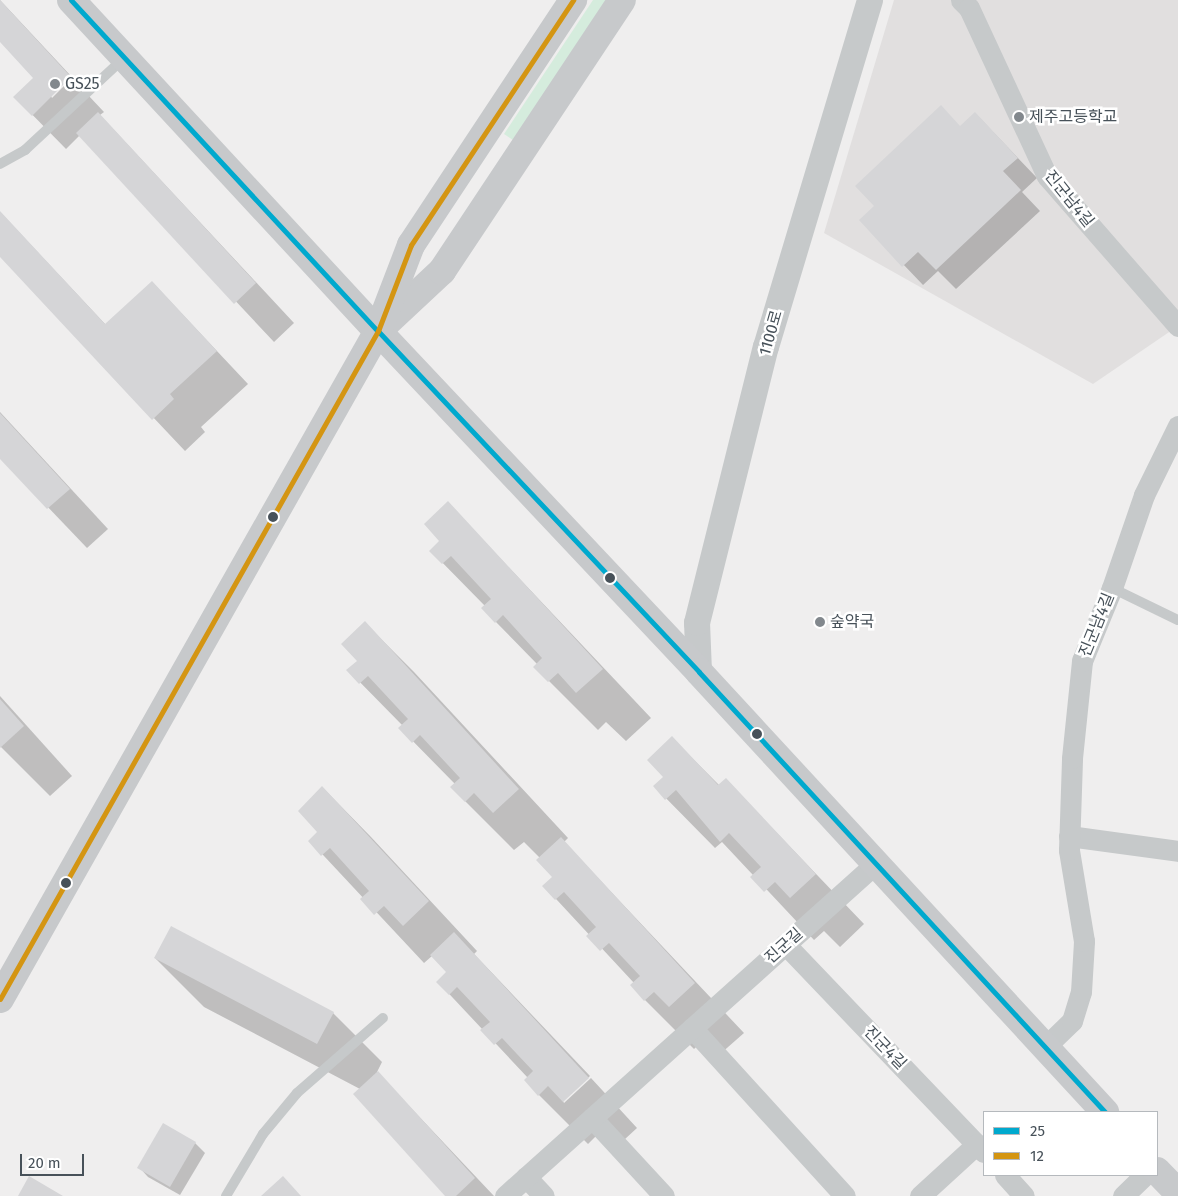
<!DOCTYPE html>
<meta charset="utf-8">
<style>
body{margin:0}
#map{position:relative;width:1178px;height:1196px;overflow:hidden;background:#efeeee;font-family:"Fira Sans","Noto Sans KR",sans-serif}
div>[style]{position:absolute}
.education>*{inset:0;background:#e1dfdf}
.green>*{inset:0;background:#d5ecdd}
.shadow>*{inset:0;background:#0003}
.building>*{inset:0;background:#d5d5d7}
.service>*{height:10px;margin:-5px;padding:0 5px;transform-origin:5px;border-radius:5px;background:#c6c9ca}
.minor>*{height:21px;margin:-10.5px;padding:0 10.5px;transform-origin:10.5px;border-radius:10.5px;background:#c6c9ca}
.tertiary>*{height:26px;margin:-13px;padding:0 13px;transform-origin:13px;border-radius:13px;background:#c6c9ca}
.secondary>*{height:28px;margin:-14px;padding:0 14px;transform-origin:14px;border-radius:14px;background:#c7c9cb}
.bus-1>*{height:5px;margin:-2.5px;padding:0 2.5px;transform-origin:2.5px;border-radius:2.5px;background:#00a9ce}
.bus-2>*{height:5px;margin:-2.5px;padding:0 2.5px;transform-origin:2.5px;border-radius:2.5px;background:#d49512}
.dots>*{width:14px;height:14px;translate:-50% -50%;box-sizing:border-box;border:2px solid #fff;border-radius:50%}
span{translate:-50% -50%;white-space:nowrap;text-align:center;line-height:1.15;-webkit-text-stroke:5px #fff;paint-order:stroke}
.poi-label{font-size:16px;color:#475159}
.left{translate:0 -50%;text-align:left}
.street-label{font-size:16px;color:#475159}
.legend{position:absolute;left:983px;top:1111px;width:175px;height:65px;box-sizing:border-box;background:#fff;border:1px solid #b5b9bd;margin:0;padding:6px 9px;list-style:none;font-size:15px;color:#475159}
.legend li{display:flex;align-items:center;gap:10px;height:25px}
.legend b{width:25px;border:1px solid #b5b9bd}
.scale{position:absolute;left:20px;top:1154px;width:64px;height:22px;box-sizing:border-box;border:2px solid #475159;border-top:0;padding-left:6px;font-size:15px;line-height:18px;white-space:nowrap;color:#475159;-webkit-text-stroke:4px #fff;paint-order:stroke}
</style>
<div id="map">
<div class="education">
<i style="clip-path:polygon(894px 0,1178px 0,1178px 326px,1093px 384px,824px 233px)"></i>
</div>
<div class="green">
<i style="clip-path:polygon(593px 0,606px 0,513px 140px,504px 134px)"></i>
</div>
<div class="shadow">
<i style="clip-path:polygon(0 0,71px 76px,51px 96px,52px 98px,72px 78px,104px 112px,100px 115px,294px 323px,274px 342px,80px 135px,66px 149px,15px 97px,35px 78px,0 40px)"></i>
<i style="clip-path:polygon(975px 113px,1037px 178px,1022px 192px,1040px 211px,956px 289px,938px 271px,923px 285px,861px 220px)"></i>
<i style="clip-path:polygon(0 212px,106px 325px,152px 282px,248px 384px,201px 427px,205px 432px,185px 451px,0 255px)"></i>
<i style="clip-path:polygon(0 412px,108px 529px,87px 548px,0 457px)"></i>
<i style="clip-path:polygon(448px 503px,651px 718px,626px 741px,606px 722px,598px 730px,549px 681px,537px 664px,496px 622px,485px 606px,431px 551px,441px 541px)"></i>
<i style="clip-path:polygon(365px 623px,414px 672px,568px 838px,564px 842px,744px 1033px,719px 1055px,703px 1040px,694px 1049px,645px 1000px,634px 983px,544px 886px,554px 877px,540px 858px,524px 842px,514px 850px,465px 801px,455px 784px,400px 728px,403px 726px,348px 670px,358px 661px)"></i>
<i style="clip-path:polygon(0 696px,72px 776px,50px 796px,0 746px)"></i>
<i style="clip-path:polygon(672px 738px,720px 786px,726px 780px,864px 924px,840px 947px,824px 931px,814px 940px,722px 842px,715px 848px,654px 786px,665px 777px)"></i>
<i style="clip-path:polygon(323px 788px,371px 837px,477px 951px,474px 954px,590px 1076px,563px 1101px,564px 1103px,591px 1078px,637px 1128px,612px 1151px,597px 1135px,588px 1144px,539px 1095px,528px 1078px,438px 982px,448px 972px,432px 956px,424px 963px,310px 841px,319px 832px)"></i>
<i style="clip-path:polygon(155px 958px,333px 1013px,382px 1062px,377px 1072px,494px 1196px,447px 1196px,360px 1089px,204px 1007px)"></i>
<i style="clip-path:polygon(195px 1143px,205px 1153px,180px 1195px,148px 1177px,139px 1167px)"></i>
</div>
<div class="building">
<i style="clip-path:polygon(0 0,71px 77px,32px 116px,13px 97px,33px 78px,0 42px)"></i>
<i style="clip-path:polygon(941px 105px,960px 126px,975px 112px,1018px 158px,1003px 171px,1021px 190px,936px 270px,918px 252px,902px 267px,859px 220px,874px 206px,855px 186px)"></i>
<i style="clip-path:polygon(98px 112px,256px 283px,234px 304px,76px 133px)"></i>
<i style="clip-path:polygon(0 211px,105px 324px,152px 281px,217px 351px,170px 394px,174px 399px,152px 420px,0 257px)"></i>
<i style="clip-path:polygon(0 413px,70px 489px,47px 509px,0 459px)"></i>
<i style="clip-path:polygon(448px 501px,603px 669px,576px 693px,558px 673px,548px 682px,533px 667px,542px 658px,503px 615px,495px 623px,481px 608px,491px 599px,451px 556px,442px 564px,429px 551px,439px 541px,424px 524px)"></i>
<i style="clip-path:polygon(365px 621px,519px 789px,493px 813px,474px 793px,465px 802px,450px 787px,460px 778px,420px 735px,412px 743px,398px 728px,408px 719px,368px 676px,359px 684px,346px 670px,357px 661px,341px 644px)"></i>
<i style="clip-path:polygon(0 699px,24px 726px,0 748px)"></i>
<i style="clip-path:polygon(672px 736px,718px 785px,726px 778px,816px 874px,790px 898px,775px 882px,764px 892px,750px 877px,761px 867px,729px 833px,720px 842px,676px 790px,665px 800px,653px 786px,663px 777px,647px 760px)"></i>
<i style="clip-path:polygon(322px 786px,429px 901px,403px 926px,384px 906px,374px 915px,360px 899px,369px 891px,330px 848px,321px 856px,308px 841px,317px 832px,298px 811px)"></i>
<i style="clip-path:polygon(561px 837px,695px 983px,669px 1007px,654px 992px,644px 1001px,630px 985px,640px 976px,609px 943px,600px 951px,586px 936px,596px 927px,564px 892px,555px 900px,542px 886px,552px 877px,536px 860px)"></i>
<i style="clip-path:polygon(171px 926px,334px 1012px,317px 1044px,154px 958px)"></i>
<i style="clip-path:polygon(454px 932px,589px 1078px,563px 1102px,548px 1086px,538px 1096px,524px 1080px,533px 1071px,502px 1038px,494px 1045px,480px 1030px,490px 1022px,457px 987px,449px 995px,436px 982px,446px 972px,430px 955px)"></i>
<i style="clip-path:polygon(378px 1071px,475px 1178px,456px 1196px,445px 1196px,353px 1094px)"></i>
<i style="clip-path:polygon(163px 1123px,196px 1142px,170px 1187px,137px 1168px)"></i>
<i style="clip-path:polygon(29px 1176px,63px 1196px,18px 1196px)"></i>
<i style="clip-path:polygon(283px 1176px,301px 1196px,261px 1196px)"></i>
</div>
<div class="service">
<i style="left:0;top:164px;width:29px;rotate:-29deg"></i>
<i style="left:25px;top:150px;width:135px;rotate:-42.9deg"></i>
<i style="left:1112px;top:588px;width:73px;rotate:25.9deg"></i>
<i style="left:226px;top:1196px;width:72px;rotate:-59.2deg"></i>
<i style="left:263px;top:1134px;width:53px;rotate:-50.3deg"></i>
<i style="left:297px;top:1093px;width:114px;rotate:-41.1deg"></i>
</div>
<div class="minor">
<i style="left:961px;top:0;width:11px;rotate:45deg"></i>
<i style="left:969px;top:8px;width:185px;rotate:65.1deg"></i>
<i style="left:1047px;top:176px;width:199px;rotate:48.9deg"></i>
<i style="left:1069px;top:836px;width:110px;rotate:7.8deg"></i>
<i style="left:785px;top:944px;width:288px;rotate:46.3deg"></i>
<i style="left:692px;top:1028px;width:227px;rotate:47.7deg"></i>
<i style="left:1046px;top:1046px;width:36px;rotate:-44deg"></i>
<i style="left:1072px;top:1021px;width:30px;rotate:-73deg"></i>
<i style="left:1081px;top:992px;width:51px;rotate:-86.6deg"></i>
<i style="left:1084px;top:941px;width:92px;rotate:-99.4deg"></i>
<i style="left:1069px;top:850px;width:92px;rotate:-88.1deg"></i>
<i style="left:1072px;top:758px;width:98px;rotate:-84.1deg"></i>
<i style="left:1082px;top:661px;width:79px;rotate:-67.7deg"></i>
<i style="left:1112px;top:588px;width:98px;rotate:-71deg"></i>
<i style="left:1144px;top:495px;width:77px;rotate:-63.8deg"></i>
<i style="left:592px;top:1118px;width:106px;rotate:47.3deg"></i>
<i style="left:1005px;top:1175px;width:28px;rotate:48deg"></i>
<i style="left:526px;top:1177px;width:26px;rotate:47deg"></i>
<i style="left:505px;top:1196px;width:499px;rotate:-41.9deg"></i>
<i style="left:920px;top:1196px;width:77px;rotate:-42.4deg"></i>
<i style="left:1123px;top:1196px;width:30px;rotate:-44deg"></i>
</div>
<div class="tertiary">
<i style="left:699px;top:672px;width:49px;rotate:-92.3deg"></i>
<i style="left:697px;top:623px;width:284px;rotate:-76deg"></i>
<i style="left:766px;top:347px;width:362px;rotate:-73.3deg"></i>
</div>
<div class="secondary">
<i style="left:71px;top:0;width:451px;rotate:47.2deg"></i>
<i style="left:378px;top:331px;width:468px;rotate:46.7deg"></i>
<i style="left:699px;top:672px;width:599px;rotate:47.3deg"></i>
<i style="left:382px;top:327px;width:82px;rotate:-43deg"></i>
<i style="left:442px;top:271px;width:325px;rotate:-56.4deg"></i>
<i style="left:0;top:999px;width:768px;rotate:-60.5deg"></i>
<i style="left:378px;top:331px;width:92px;rotate:-69deg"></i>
<i style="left:411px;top:245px;width:294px;rotate:-56.5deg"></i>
<i style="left:1157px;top:1171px;width:30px;rotate:46deg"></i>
</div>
<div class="bus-1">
<i style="left:71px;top:0;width:451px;rotate:47.2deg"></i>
<i style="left:378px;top:331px;width:468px;rotate:46.7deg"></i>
<i style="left:699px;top:672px;width:599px;rotate:47.3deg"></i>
</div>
<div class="bus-2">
<i style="left:0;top:999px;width:768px;rotate:-60.5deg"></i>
<i style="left:378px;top:331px;width:92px;rotate:-69deg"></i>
<i style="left:411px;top:245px;width:294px;rotate:-56.5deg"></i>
</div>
<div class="dots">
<i style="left:55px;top:84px;background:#82888d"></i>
<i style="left:1019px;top:117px;background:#82888d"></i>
<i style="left:273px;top:517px;background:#475159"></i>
<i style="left:610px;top:578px;background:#475159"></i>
<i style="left:820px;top:622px;background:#82888d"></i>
<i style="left:757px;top:734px;background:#475159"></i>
<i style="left:66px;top:883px;background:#475159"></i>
</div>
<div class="poi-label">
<span class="left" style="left:65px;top:84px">GS25</span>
<span class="left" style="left:1029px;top:117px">제주고등학교</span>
<span class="left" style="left:830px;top:622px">숲약국</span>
</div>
<div class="street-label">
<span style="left:1069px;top:199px;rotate:51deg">진군남4길</span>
<span style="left:771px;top:333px;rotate:-74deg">1100로</span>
<span style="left:1097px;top:625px;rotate:-68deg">진군남4길</span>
<span style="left:784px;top:946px;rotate:-42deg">진군길</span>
<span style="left:885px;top:1048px;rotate:46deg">진군4길</span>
</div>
<ul class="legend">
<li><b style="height:6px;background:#00a9ce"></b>25</li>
<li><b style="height:6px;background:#d49512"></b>12</li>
</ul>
<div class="scale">20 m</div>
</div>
